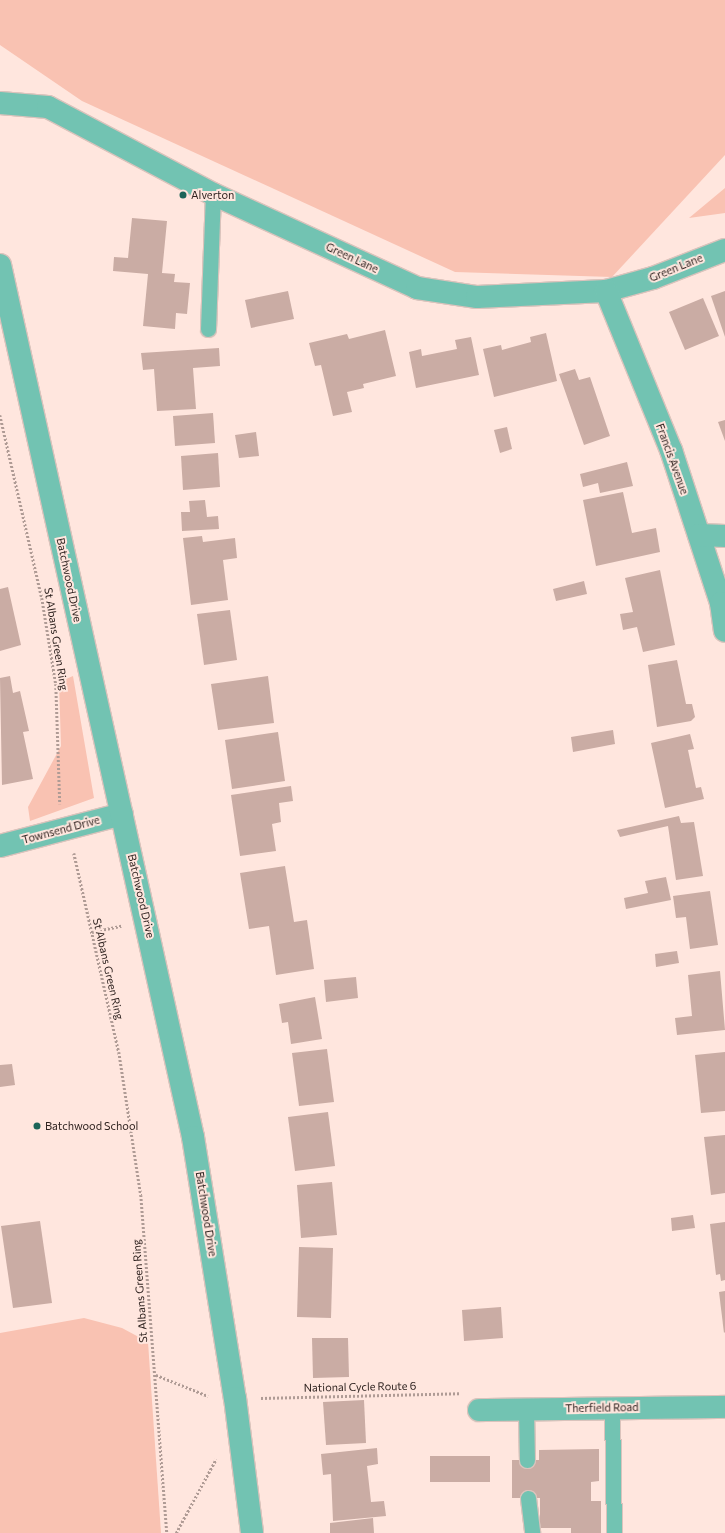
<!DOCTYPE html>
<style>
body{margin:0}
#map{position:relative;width:725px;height:1533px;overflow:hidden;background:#ffe6de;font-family:Commissioner,sans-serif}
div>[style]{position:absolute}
.green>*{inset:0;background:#f9c2b2}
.building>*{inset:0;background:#caaca4}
.path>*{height:2.5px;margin-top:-1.25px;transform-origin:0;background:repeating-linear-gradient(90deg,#af9b95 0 2px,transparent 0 4px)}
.roads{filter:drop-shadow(1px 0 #dac3bc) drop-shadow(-1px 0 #dac3bc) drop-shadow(0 1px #dac3bc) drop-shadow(0 -1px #dac3bc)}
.service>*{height:15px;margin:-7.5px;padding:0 7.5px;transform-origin:7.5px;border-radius:7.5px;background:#72c3b2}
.minor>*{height:22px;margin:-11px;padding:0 11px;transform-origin:11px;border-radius:11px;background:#72c3b2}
.tertiary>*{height:22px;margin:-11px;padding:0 11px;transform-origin:11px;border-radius:11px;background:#72c3b2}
.dots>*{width:11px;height:11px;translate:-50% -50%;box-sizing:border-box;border:2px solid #ffe6de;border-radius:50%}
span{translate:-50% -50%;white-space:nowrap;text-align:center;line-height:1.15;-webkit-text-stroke:4px #ffe6de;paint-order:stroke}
.poi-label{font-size:11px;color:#2f2320}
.left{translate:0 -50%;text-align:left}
.street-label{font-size:11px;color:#2f2320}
</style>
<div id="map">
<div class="green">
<i style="clip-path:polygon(0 0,725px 0,725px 155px,612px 277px,455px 272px,82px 101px,0 45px)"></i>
<i style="clip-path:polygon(725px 188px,725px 213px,689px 218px)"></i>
<i style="clip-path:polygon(73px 676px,94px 798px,30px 821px,28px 807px,61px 746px,59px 682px)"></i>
<i style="clip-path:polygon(84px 1318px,122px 1328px,148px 1342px,161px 1533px,0 1533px,0 1333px)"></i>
</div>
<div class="building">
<i style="clip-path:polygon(132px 218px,167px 221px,162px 273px,175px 274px,174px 282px,190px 283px,187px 314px,176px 313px,175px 329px,143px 326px,148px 274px,113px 271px,114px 257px,128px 258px)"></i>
<i style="clip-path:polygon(288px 291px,294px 319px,251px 328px,245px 300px)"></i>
<i style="clip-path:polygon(725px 291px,725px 337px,711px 296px)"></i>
<i style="clip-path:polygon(703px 298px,719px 336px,685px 350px,669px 312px)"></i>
<i style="clip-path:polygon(385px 330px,396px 376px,363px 384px,364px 388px,347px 392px,352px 412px,333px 416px,321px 365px,315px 366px,309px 343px,347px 334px,349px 339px)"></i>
<i style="clip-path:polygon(546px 333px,557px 381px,494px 397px,483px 349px,501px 345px,502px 350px,531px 342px,530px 337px)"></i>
<i style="clip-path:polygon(471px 337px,479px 375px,416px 388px,409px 352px,421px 349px,422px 356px,457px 349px,455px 340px)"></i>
<i style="clip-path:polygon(219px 348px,220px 366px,193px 368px,196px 409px,157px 411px,154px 369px,143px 370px,141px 353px)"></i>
<i style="clip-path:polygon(575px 369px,579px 380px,590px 377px,610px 436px,584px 445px,559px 374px)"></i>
<i style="clip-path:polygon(213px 413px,215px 443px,175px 446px,173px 416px)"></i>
<i style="clip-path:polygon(725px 420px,725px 441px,718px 422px)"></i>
<i style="clip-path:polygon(507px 427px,512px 449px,500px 453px,494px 430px)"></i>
<i style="clip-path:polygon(256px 432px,259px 456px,239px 458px,235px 435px)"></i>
<i style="clip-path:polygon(218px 453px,220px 487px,183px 490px,181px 456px)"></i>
<i style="clip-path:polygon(627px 462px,633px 486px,600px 493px,598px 483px,583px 487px,580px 474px)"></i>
<i style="clip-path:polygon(623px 492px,632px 533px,656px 528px,660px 552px,596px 566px,583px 500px)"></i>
<i style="clip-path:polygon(205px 500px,207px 517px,218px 516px,219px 529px,182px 531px,181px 512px,190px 512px,189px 501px)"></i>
<i style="clip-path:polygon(202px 536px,203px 542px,235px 538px,237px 558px,223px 560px,228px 600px,191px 605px,183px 538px)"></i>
<i style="clip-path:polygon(660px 570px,675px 645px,643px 652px,637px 627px,623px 630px,620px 614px,633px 612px,625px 578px)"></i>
<i style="clip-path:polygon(584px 581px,587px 594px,556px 601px,553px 589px)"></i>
<i style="clip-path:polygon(8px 587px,21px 645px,0 651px,0 589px)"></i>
<i style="clip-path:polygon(230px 610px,237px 660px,204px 665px,197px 614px)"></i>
<i style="clip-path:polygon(677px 660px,686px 704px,692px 704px,695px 717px,691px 721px,657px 727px,648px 665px)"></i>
<i style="clip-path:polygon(10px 676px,13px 693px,20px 691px,29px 731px,23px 732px,33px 779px,2px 785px,0 678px)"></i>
<i style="clip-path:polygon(268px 676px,274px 723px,218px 730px,211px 684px)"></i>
<i style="clip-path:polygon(613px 730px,615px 744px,573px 752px,571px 737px)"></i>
<i style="clip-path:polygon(278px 732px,285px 781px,232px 789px,225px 740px)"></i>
<i style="clip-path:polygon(690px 734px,694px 749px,688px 750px,696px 788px,701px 787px,704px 799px,665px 808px,651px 743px)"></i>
<i style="clip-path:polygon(291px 786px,293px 801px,279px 803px,281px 822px,272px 824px,276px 851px,240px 856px,231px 795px)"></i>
<i style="clip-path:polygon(679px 816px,681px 823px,694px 822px,703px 876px,676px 880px,668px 826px,620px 837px,617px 830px)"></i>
<i style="clip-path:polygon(285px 866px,294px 922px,307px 920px,314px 969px,276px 975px,269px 926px,249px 929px,240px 873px)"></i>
<i style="clip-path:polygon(666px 877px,671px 900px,626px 909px,624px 898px,648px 893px,645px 881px)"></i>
<i style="clip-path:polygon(710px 891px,718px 945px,690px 949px,686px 917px,676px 918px,673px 896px)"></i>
<i style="clip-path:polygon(677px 951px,679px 963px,656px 967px,655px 954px)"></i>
<i style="clip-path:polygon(720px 971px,725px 1030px,677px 1035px,675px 1018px,692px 1016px,688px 975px)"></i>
<i style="clip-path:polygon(356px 977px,358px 998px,326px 1002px,324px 980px)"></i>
<i style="clip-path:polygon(315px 997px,322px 1039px,291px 1044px,288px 1022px,282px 1023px,279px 1004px)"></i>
<i style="clip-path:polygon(327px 1049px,334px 1102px,299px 1106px,292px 1053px)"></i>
<i style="clip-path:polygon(725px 1052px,725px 1111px,701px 1113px,695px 1055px)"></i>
<i style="clip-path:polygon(12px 1064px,15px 1085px,0 1087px,0 1065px)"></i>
<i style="clip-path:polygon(328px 1112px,335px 1166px,295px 1171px,288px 1117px)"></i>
<i style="clip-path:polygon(725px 1135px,725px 1193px,711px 1195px,704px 1137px)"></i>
<i style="clip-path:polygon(332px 1182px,337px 1235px,301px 1238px,297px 1185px)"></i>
<i style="clip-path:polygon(693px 1215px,695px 1228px,672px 1231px,671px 1218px)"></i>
<i style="clip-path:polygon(40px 1221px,52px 1303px,13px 1308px,1px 1226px)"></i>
<i style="clip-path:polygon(725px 1222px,725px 1280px,721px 1281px,720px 1274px,716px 1275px,710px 1224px)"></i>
<i style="clip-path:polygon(299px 1247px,333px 1248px,331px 1318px,297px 1317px)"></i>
<i style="clip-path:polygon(725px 1291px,725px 1332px,724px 1333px,719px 1292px)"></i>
<i style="clip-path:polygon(501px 1307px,503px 1338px,464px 1341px,462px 1310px)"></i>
<i style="clip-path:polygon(312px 1338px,348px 1338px,349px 1377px,313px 1378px)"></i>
<i style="clip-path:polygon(364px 1400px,366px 1443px,326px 1445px,323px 1402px)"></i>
<i style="clip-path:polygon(377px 1448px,378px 1464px,367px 1466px,371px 1502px,384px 1501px,386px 1516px,333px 1521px,331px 1474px,323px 1475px,321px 1454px)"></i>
<i style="clip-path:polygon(599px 1449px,599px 1481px,591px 1482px,591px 1501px,601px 1501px,601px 1533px,571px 1533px,571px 1528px,540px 1528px,540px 1498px,512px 1498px,512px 1460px,539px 1460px,539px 1450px)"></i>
<i style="clip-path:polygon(430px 1456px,490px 1456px,490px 1482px,430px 1482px)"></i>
<i style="clip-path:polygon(373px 1518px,374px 1533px,330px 1533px,330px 1523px)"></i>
</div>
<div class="path">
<i style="left:0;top:415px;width:188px;rotate:77.1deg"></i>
<i style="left:42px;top:598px;width:87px;rotate:80.8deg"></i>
<i style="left:56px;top:684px;width:120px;rotate:88.1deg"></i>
<i style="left:74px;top:853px;width:204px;rotate:77.3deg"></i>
<i style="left:119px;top:1052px;width:145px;rotate:81.3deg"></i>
<i style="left:141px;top:1195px;width:339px;rotate:85.6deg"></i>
<i style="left:92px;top:932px;width:30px;rotate:-12deg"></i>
<i style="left:156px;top:1375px;width:56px;rotate:22deg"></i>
<i style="left:261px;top:1398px;width:199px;rotate:-1.4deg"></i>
<i style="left:176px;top:1533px;width:84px;rotate:-61.6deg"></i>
</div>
<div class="roads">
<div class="service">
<i style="left:208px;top:329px;width:135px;rotate:-87.9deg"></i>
<i style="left:612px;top:1407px;width:126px;rotate:89.1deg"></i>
<i style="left:526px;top:1409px;width:51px;rotate:88.9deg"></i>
<i style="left:528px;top:1498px;width:35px;rotate:83deg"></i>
</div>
<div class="minor">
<i style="left:0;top:103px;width:48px;rotate:4.8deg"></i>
<i style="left:48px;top:107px;width:187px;rotate:27.8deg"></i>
<i style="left:213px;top:194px;width:225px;rotate:24.7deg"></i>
<i style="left:417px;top:288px;width:61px;rotate:8.5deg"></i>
<i style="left:477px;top:297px;width:129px;rotate:-2.7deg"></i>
<i style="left:606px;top:291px;width:49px;rotate:-15.5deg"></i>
<i style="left:653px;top:278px;width:77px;rotate:-21.3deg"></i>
<i style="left:606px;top:291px;width:172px;rotate:67.8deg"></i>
<i style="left:671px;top:450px;width:161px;rotate:71.9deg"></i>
<i style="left:721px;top:603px;width:28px;rotate:82deg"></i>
<i style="left:699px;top:535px;width:26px;rotate:2deg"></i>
<i style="left:0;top:846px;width:126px;rotate:-14.7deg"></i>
<i style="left:479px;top:1410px;width:246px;rotate:-0.7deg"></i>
</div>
<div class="tertiary">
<i style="left:0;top:265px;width:893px;rotate:77.52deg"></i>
<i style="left:193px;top:1137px;width:264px;rotate:80.9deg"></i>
<i style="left:235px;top:1398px;width:136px;rotate:82.8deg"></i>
</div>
</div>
<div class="dots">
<i style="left:183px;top:195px;background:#1d6458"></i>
<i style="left:37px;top:1126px;background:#1d6458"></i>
</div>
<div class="poi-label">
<span class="left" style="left:191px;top:195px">Alverton</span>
<span class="left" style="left:45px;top:1126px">Batchwood School</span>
</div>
<div class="street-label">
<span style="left:352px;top:258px;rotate:25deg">Green Lane</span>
<span style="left:676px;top:268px;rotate:-22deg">Green Lane</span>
<span style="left:672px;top:459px;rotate:70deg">Francis Avenue</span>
<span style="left:69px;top:580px;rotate:78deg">Batchwood Drive</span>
<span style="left:56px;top:639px;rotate:81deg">St Albans Green Ring</span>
<span style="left:61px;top:830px;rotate:-15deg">Townsend Drive</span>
<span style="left:141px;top:896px;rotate:77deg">Batchwood Drive</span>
<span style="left:108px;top:969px;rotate:77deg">St Albans Green Ring</span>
<span style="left:206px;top:1214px;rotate:81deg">Batchwood Drive</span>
<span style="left:140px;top:1291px;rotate:-94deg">St Albans Green Ring</span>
<span style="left:360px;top:1387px;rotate:-1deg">National Cycle Route 6</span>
<span style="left:602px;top:1408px;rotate:-1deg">Therfield Road</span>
</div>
</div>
